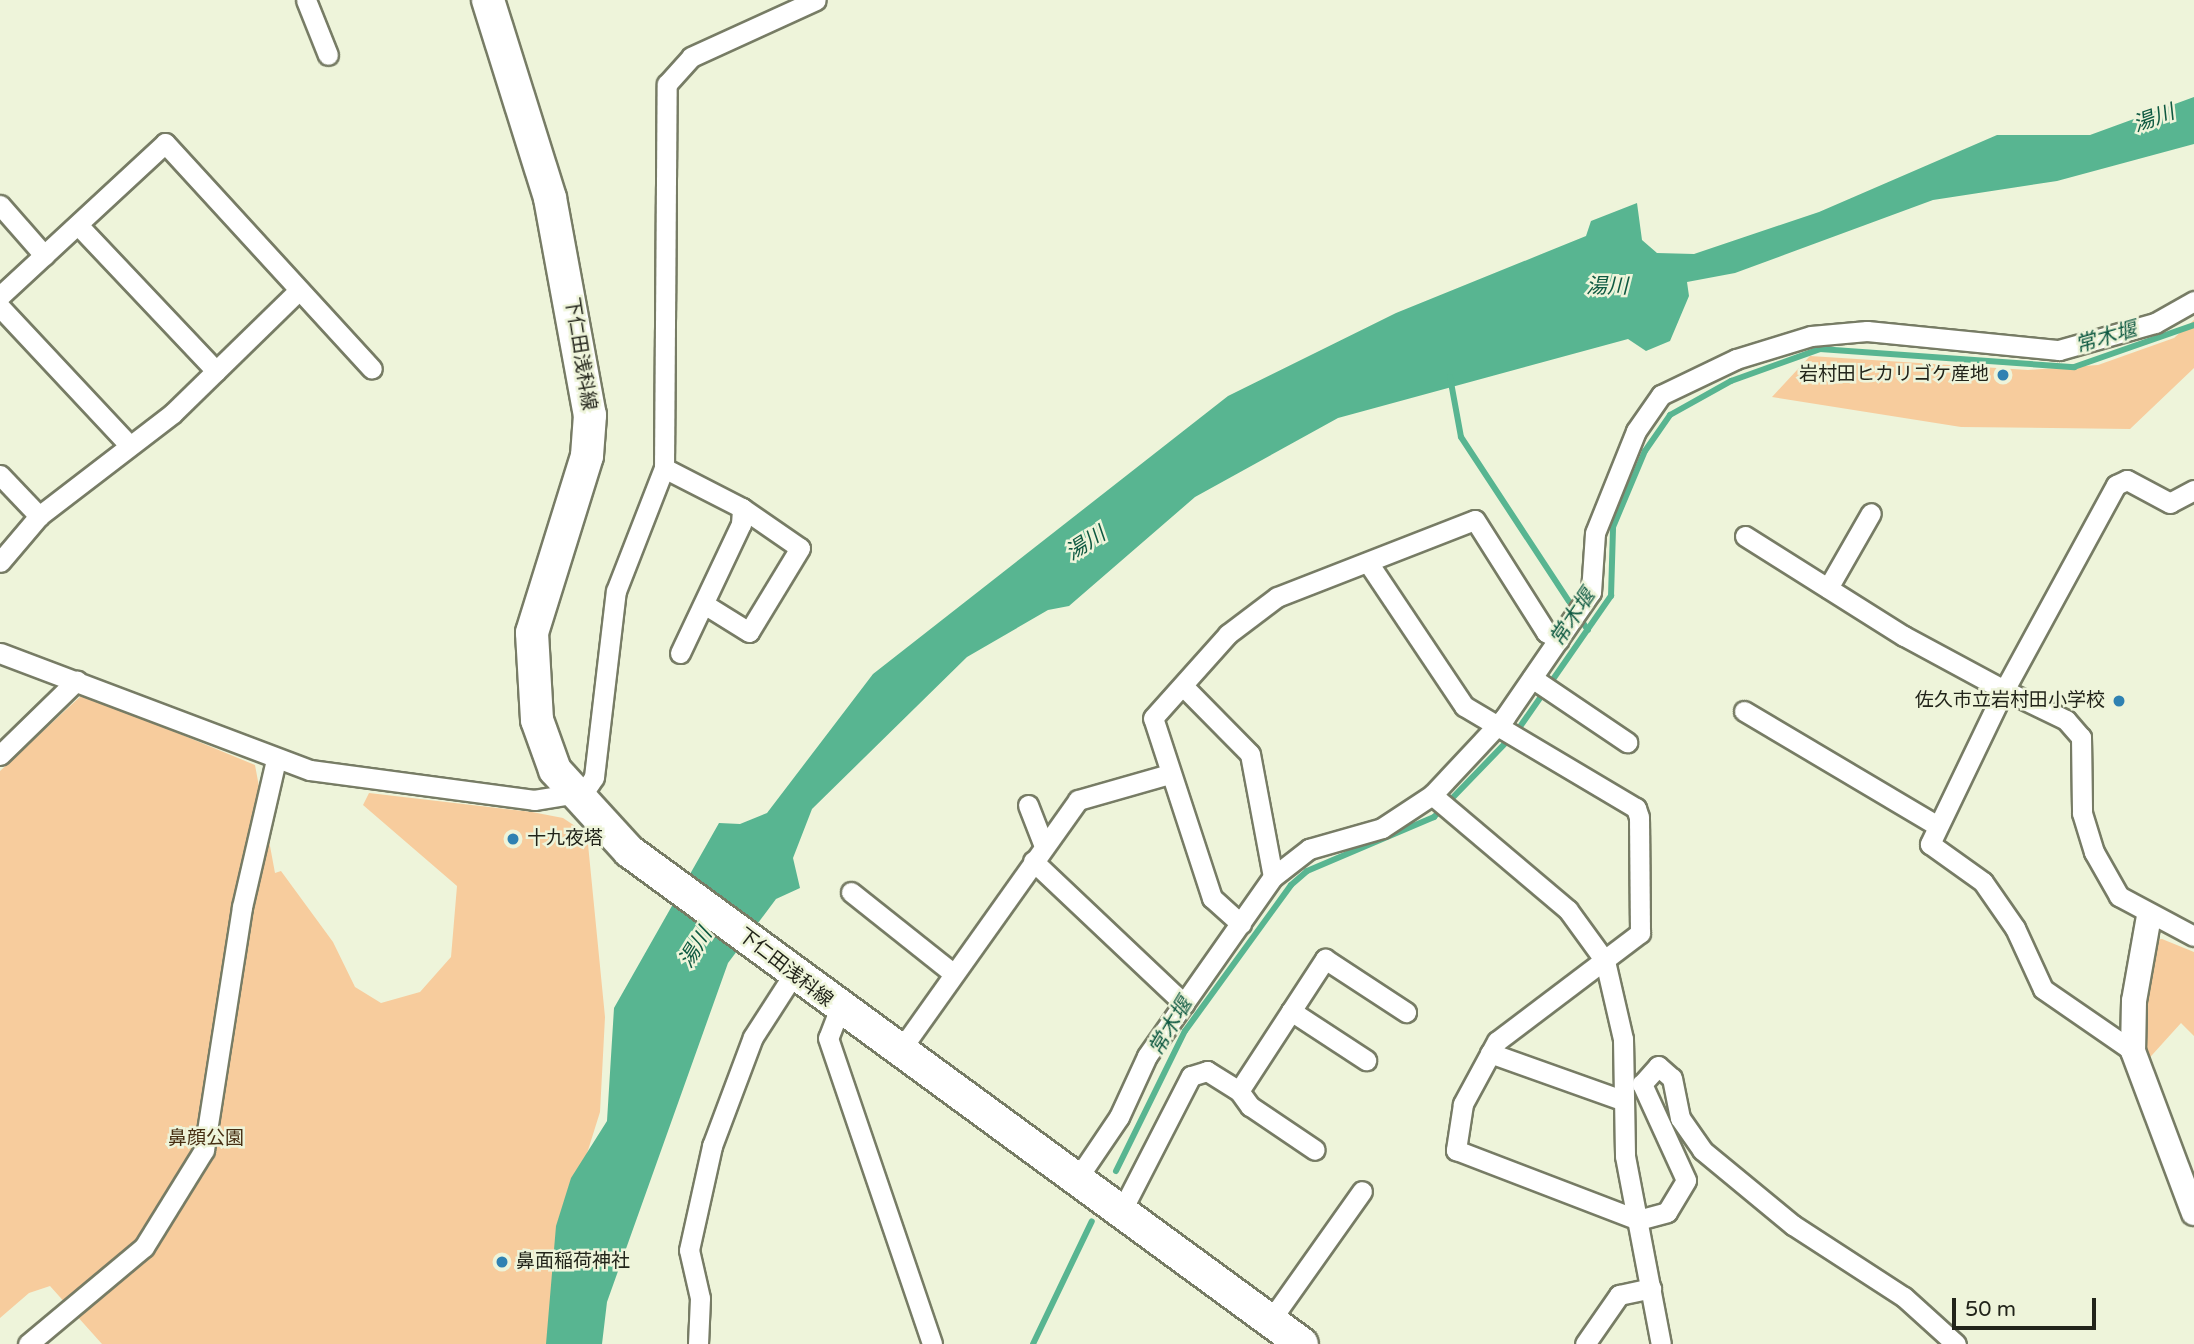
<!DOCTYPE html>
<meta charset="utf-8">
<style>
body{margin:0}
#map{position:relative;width:2194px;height:1344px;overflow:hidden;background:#eef4da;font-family:"Varela Round","Noto Sans JP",sans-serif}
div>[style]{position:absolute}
.green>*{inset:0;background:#f7cc9d}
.water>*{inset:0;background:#58b591}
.stream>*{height:6px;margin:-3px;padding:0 3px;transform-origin:3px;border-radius:3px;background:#58b591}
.roads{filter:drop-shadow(2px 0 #777c65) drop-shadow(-2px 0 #777c65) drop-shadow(0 2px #777c65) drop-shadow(0 -2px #777c65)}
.minor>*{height:19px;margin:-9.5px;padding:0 9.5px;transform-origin:9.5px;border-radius:9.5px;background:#fff}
.tertiary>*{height:24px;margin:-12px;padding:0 12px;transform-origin:12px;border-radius:12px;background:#fff}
.primary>*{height:32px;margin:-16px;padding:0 16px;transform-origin:16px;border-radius:16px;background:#fff}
.dots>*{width:19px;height:19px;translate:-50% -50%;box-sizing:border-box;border:4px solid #eef4da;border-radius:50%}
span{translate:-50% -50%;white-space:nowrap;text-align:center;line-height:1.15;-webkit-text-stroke:5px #eef4da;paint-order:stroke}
.street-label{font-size:19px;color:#22241a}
.poi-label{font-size:19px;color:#22241a}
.right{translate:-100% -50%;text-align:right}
.left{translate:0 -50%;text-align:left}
.park-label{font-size:19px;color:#462e12}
.water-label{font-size:21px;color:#0e5941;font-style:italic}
.scale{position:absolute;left:1952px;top:1298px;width:144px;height:32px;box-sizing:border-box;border:4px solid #22241a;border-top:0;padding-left:9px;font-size:21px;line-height:24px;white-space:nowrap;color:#22241a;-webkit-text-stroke:5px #eef4da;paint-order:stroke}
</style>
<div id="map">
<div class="green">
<i style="clip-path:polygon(2194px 320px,2194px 368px,2130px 429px,1961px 427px,1772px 397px,1810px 356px,2028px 370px,2098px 365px,2174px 338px)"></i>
<i style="clip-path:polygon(83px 694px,255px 765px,275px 873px,281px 871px,333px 942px,355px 987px,381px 1003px,420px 992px,451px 957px,457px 886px,363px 805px,369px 793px,532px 812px,563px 818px,587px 834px,605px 1017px,600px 1112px,563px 1230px,553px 1344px,102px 1344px,50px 1286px,29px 1293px,0 1318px,0 771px)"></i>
<i style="clip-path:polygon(2162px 939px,2194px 952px,2194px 1036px,2181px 1023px,2143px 1065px,2140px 1021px,2155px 940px)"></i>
</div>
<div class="water">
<i style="clip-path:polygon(2194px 97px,2194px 144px,2057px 181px,1933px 200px,1735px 273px,1687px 282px,1689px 296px,1670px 341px,1646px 351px,1628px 339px,1338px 418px,1195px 497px,1069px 606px,1048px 610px,967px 657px,812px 809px,793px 858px,800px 888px,776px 899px,728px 963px,607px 1302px,602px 1344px,546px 1344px,556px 1226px,571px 1178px,607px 1121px,614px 1008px,719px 823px,740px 824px,767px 813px,873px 674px,1228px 396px,1396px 313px,1586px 236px,1591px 221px,1637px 203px,1642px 240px,1657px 253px,1694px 254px,1819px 212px,1997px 135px,2090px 135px)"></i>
</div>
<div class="stream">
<i style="left:1450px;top:377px;width:61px;rotate:79.6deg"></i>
<i style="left:1461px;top:437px;width:231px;rotate:56.7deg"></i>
<i style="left:1116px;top:1171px;width:156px;rotate:-63.8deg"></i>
<i style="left:1185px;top:1031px;width:180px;rotate:-54deg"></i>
<i style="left:1291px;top:885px;width:21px;rotate:-41deg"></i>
<i style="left:1307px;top:871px;width:138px;rotate:-23deg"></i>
<i style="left:1434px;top:817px;width:120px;rotate:-46deg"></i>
<i style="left:1517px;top:731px;width:165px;rotate:-55.2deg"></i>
<i style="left:1611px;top:596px;width:69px;rotate:-88.3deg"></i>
<i style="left:1613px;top:527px;width:82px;rotate:-67.2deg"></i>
<i style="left:1645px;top:451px;width:44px;rotate:-55.2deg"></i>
<i style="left:1670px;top:415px;width:70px;rotate:-29.1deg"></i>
<i style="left:1731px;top:381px;width:95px;rotate:-19.8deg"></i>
<i style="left:1820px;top:349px;width:255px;rotate:4.1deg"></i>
<i style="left:2074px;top:367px;width:127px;rotate:-19.3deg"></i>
<i style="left:1033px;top:1344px;width:136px;rotate:-64.4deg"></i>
</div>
<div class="roads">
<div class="minor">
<i style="left:306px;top:0;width:59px;rotate:68.2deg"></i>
<i style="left:0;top:205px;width:67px;rotate:48.7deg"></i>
<i style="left:78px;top:225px;width:201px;rotate:46.6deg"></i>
<i style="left:0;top:296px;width:225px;rotate:-42.8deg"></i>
<i style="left:165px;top:143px;width:306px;rotate:47.5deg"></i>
<i style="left:0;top:307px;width:189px;rotate:46.9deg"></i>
<i style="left:664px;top:468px;width:88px;rotate:27.1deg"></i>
<i style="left:742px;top:508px;width:70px;rotate:34.6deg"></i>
<i style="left:800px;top:548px;width:98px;rotate:121.3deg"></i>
<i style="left:749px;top:632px;width:53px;rotate:-148.1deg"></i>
<i style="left:0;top:475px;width:57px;rotate:46.4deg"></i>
<i style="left:39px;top:516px;width:60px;rotate:130.3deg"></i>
<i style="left:2194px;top:490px;width:27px;rotate:152deg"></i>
<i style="left:2170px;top:503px;width:49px;rotate:-151.9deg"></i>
<i style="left:2127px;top:480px;width:12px;rotate:156deg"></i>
<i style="left:2116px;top:485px;width:234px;rotate:118.6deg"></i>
<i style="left:2004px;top:690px;width:69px;rotate:25.8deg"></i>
<i style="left:2066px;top:720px;width:23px;rotate:49deg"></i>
<i style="left:2081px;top:737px;width:76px;rotate:89.2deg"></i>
<i style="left:2082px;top:813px;width:41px;rotate:72.9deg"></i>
<i style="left:2094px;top:852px;width:51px;rotate:60.4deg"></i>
<i style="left:2119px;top:896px;width:85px;rotate:28.1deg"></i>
<i style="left:39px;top:516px;width:169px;rotate:-37.5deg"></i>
<i style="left:173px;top:413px;width:176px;rotate:-44.3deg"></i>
<i style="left:1745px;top:536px;width:188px;rotate:32.2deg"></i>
<i style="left:1904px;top:636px;width:114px;rotate:28.4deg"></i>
<i style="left:2004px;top:690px;width:171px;rotate:115.7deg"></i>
<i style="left:1930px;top:844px;width:65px;rotate:35.6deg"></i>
<i style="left:1983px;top:882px;width:56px;rotate:55.2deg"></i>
<i style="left:2015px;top:928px;width:67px;rotate:65.3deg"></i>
<i style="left:2043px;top:989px;width:109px;rotate:34.6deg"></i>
<i style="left:1369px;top:564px;width:171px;rotate:56.2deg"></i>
<i style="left:1464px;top:706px;width:200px;rotate:30.7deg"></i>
<i style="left:1636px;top:808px;width:9px;rotate:72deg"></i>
<i style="left:1639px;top:817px;width:116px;rotate:89.5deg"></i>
<i style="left:1640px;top:933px;width:179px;rotate:142.9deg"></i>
<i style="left:1497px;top:1041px;width:72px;rotate:118.4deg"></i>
<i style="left:1463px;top:1104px;width:47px;rotate:98.7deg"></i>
<i style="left:1456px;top:1150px;width:195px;rotate:21deg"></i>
<i style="left:1638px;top:1220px;width:30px;rotate:-15deg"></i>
<i style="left:1667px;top:1212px;width:37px;rotate:-59deg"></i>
<i style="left:1686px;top:1180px;width:106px;rotate:-114.6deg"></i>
<i style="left:1642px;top:1084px;width:24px;rotate:-48deg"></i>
<i style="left:1658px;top:1066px;width:18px;rotate:41deg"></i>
<i style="left:1672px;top:1078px;width:41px;rotate:78.7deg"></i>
<i style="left:1680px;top:1118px;width:39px;rotate:55deg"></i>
<i style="left:1702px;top:1150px;width:118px;rotate:39.5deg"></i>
<i style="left:1793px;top:1225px;width:132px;rotate:33deg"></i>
<i style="left:1904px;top:1297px;width:70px;rotate:42.1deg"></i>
<i style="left:1828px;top:588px;width:86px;rotate:-60.2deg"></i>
<i style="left:0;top:653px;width:331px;rotate:20.7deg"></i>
<i style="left:310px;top:770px;width:226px;rotate:7.6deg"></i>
<i style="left:534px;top:800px;width:51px;rotate:-9.1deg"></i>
<i style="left:584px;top:792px;width:18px;rotate:-56deg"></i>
<i style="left:594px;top:777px;width:187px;rotate:-83.3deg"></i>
<i style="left:616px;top:591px;width:132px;rotate:-68.7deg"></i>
<i style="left:664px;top:468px;width:384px;rotate:-89.6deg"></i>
<i style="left:667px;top:84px;width:36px;rotate:-48deg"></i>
<i style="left:691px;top:57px;width:137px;rotate:-24.5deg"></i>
<i style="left:680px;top:653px;width:143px;rotate:-64.7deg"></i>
<i style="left:741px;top:524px;width:16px;rotate:-86deg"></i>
<i style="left:1532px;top:678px;width:115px;rotate:34deg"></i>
<i style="left:1183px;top:686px;width:95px;rotate:45.4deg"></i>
<i style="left:1250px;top:754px;width:125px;rotate:79.4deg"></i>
<i style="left:1744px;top:711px;width:223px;rotate:30.7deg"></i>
<i style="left:0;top:755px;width:107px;rotate:-44.2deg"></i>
<i style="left:1432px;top:795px;width:178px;rotate:40.2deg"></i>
<i style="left:1568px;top:910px;width:63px;rotate:54deg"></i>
<i style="left:1605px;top:961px;width:80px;rotate:77deg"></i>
<i style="left:1623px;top:1039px;width:117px;rotate:89deg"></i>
<i style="left:1625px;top:1156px;width:191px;rotate:79.2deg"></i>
<i style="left:1028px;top:805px;width:44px;rotate:68.7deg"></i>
<i style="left:1033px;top:861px;width:208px;rotate:43.4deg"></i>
<i style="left:851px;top:892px;width:130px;rotate:38.5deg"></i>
<i style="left:1241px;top:924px;width:39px;rotate:-138deg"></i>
<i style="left:1212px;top:898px;width:189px;rotate:-108.1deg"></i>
<i style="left:1153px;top:718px;width:113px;rotate:-48.2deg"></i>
<i style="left:1228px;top:634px;width:61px;rotate:-37.1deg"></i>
<i style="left:1277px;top:597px;width:212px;rotate:-21.3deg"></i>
<i style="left:1475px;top:520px;width:133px;rotate:57.6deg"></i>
<i style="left:1546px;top:632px;width:15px;rotate:32deg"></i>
<i style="left:839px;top:1010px;width:30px;rotate:111deg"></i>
<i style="left:828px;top:1038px;width:323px;rotate:71.2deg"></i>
<i style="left:1291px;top:1011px;width:90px;rotate:33.2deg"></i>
<i style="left:899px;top:1052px;width:309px;rotate:-54.6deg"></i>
<i style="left:1078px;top:800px;width:95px;rotate:-15.9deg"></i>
<i style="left:1490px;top:1053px;width:140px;rotate:19.6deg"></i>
<i style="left:1239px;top:1091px;width:19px;rotate:54deg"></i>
<i style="left:1250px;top:1106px;width:78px;rotate:34.1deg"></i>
<i style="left:1077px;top:1179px;width:75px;rotate:-55.9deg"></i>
<i style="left:1119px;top:1117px;width:67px;rotate:-65.3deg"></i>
<i style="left:1147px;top:1056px;width:219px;rotate:-54.9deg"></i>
<i style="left:1273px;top:877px;width:46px;rotate:-37.9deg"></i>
<i style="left:1309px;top:849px;width:76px;rotate:-16deg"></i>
<i style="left:1382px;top:828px;width:60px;rotate:-33.4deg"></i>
<i style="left:1432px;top:795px;width:107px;rotate:-46.9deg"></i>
<i style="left:1505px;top:717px;width:152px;rotate:-55.5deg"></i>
<i style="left:1591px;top:592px;width:59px;rotate:-86.1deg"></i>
<i style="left:1595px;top:533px;width:110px;rotate:-68.1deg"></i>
<i style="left:1636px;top:431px;width:44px;rotate:-55.2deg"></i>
<i style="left:1661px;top:395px;width:83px;rotate:-25.6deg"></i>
<i style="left:1736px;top:359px;width:78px;rotate:-17deg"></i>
<i style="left:1811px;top:336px;width:56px;rotate:-5.1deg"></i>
<i style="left:1867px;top:331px;width:193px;rotate:5.7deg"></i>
<i style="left:2059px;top:350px;width:100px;rotate:-15.7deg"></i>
<i style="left:2155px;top:323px;width:45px;rotate:-29.4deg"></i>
<i style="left:1121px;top:1212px;width:153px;rotate:-62.8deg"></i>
<i style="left:1191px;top:1076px;width:17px;rotate:-17deg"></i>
<i style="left:1207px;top:1071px;width:38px;rotate:32deg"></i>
<i style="left:1239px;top:1091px;width:158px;rotate:-56.9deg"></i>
<i style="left:1325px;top:959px;width:97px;rotate:33.2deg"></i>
<i style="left:1270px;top:1321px;width:159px;rotate:-54.7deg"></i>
<i style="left:28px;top:1344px;width:151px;rotate:-39.9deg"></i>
<i style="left:144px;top:1247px;width:114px;rotate:-58.3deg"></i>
<i style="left:204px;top:1150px;width:246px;rotate:-81.1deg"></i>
<i style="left:242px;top:907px;width:151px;rotate:-77deg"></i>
<i style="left:698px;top:1344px;width:46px;rotate:-87.5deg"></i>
<i style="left:700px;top:1298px;width:49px;rotate:-102.9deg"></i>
<i style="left:689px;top:1250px;width:107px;rotate:-77.5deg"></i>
<i style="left:712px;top:1146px;width:116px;rotate:-69.4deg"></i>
<i style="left:753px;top:1037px;width:74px;rotate:-57.2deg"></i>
<i style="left:1585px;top:1344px;width:60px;rotate:-55.2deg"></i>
<i style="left:1619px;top:1295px;width:33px;rotate:-12deg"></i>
</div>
<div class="tertiary">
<i style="left:2149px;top:916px;width:86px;rotate:100deg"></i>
<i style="left:2134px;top:1001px;width:50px;rotate:91.1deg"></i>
<i style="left:2133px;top:1051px;width:173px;rotate:69.4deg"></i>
</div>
<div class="primary">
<i style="left:488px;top:0;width:207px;rotate:72.6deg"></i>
<i style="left:550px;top:198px;width:221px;rotate:79.6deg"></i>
<i style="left:590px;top:415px;width:41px;rotate:94.2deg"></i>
<i style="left:587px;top:456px;width:185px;rotate:107.3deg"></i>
<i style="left:532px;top:633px;width:87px;rotate:86.7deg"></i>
<i style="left:537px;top:720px;width:53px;rotate:70.2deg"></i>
<i style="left:555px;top:770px;width:110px;rotate:47.6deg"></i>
<i style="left:629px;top:851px;width:834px;rotate:36.22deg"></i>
</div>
</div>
<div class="dots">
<i style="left:2003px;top:375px;background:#2f81b2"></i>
<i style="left:2119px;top:701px;background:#2f81b2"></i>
<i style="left:513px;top:839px;background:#2f81b2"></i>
<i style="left:502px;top:1262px;background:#2f81b2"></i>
</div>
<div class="street-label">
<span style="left:580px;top:354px;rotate:81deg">下仁田浅科線</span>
<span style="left:785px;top:968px;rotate:38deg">下仁田浅科線</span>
</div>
<div class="poi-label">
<span class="right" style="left:1989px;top:375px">岩村田ヒカリゴケ産地</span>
<span class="right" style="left:2105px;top:701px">佐久市立岩村田小学校</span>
<span class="left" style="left:527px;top:839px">十九夜塔</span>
<span class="left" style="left:516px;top:1262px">鼻面稲荷神社</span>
</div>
<div class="park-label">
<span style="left:206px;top:1139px">鼻顔公園</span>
</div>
<div class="water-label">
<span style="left:2154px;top:119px;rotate:-20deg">湯川</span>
<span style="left:1607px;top:287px">湯川</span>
<span style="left:2106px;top:338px;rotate:-16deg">常木堰</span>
<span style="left:1086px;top:544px;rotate:-33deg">湯川</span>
<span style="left:1573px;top:618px;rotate:-56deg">常木堰</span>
<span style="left:696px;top:948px;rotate:-58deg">湯川</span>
<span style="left:1171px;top:1027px;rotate:-59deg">常木堰</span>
</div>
<div class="scale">50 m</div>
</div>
